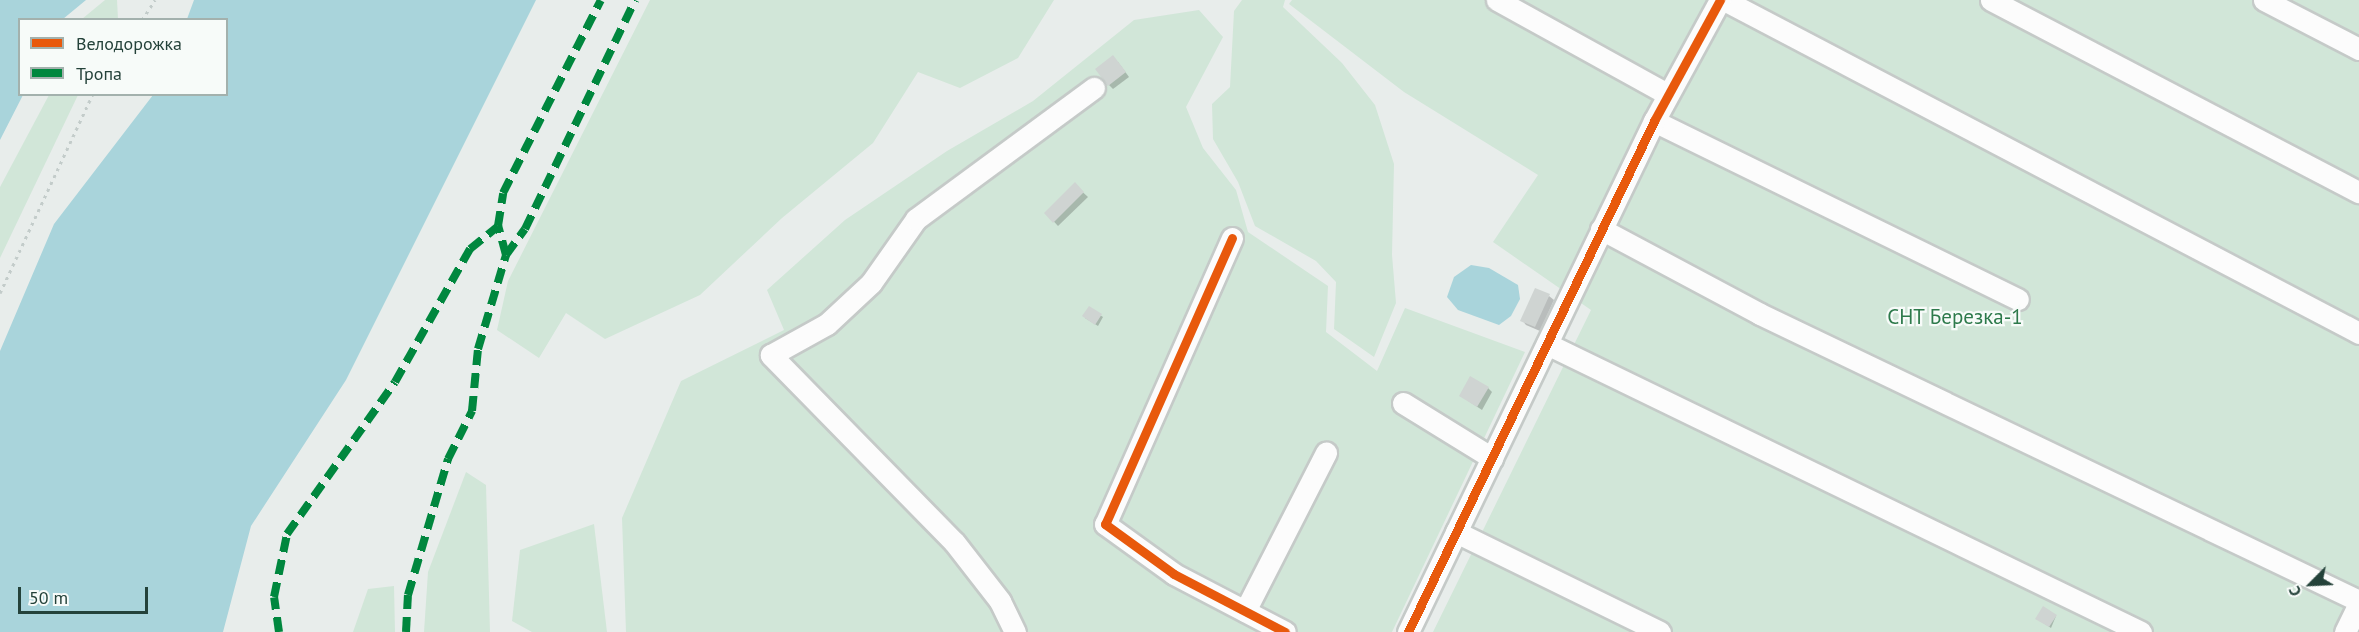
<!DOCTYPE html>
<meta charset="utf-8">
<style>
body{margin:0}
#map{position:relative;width:2359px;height:632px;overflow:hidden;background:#e8edeb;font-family:"PT Sans",sans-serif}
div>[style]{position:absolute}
.green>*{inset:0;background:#d1e6d8}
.water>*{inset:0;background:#a9d4db}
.shadow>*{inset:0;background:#0003}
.building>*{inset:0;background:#cfd4d2}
.path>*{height:3px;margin-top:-1.5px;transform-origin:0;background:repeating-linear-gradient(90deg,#c3ccca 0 3px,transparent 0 7.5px)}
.roads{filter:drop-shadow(2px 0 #c5cac8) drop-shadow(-2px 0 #c5cac8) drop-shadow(0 2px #c5cac8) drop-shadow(0 -2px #c5cac8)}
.minor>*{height:21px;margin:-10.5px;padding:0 10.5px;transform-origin:10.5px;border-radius:10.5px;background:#fcfcfc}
.quiet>*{height:8px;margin-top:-4px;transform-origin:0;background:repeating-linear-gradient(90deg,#00873e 0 15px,transparent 0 23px)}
.cycleway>*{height:9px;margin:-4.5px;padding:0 4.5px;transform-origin:4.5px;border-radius:4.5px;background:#e8590c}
span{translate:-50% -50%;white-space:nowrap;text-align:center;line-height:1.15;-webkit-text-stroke:4.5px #f7fbf9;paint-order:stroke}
.park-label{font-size:21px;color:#2d7a4b}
.legend{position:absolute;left:18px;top:18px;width:210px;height:78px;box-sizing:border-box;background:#f7fbf9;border:2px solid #a3b1ad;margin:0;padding:8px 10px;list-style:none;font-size:18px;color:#24423a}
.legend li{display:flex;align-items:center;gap:12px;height:30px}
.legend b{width:30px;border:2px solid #a3b1ad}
.north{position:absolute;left:2281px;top:554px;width:60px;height:60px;-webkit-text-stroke:4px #f7fbf9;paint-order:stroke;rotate:246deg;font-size:16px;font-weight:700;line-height:24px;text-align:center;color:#24423a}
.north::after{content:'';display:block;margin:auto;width:21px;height:27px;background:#24423a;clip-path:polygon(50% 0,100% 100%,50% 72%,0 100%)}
.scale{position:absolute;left:18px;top:587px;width:130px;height:27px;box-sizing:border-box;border:3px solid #24423a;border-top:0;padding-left:8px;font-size:18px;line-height:21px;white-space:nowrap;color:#24423a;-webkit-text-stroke:4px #f7fbf9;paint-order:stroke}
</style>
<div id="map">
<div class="green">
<i style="clip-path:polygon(105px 0,117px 0,118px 19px,82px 19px)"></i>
<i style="clip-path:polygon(650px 0,1054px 0,1018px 58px,960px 88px,918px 72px,873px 143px,782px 218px,700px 295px,605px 339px,566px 313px,539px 358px,497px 330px,508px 281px)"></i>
<i style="clip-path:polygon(1242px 0,1285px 0,1283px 7px,1342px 63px,1375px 105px,1394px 164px,1392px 255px,1396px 303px,1374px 357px,1334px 329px,1336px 282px,1316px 261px,1255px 226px,1238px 182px,1213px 139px,1212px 104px,1230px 87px,1234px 11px)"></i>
<i style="clip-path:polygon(1292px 0,2359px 0,2359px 632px,1433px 632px,1591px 310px,1493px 242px,1538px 175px,1404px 92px,1289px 4px)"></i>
<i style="clip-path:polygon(1199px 10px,1223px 37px,1186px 107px,1203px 148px,1236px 190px,1248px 232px,1328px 286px,1326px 332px,1377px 371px,1405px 308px,1525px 352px,1392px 632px,626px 632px,622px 518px,681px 381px,784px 330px,767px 290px,845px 220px,947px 151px,1033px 101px,1134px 20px)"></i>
<i style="clip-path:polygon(49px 95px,78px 95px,0 258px,0 187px)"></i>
<i style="clip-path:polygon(466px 472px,486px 485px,490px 632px,424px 632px,428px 572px)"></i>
<i style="clip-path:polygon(594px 524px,607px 632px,532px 632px,512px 621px,520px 550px)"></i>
<i style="clip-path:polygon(394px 586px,395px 632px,353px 632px,368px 589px)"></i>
</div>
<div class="water">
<i style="clip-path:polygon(0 0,86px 0,63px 19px,20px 20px,20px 94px,23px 95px,0 140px)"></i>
<i style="clip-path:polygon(194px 0,536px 0,346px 380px,251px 526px,223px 632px,0 632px,0 351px,54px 224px,153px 95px,226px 94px,226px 20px,187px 19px)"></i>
<i style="clip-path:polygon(1471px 265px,1489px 268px,1518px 285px,1520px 299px,1511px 316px,1499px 325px,1458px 310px,1447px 297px,1454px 277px)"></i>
</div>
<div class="shadow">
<i style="clip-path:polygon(1118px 62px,1129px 77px,1113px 89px,1109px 85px)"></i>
<i style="clip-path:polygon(1075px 185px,1088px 197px,1058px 226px,1046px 213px)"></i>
<i style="clip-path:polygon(1549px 296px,1554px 300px,1540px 331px,1526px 325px,1522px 320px)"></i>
<i style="clip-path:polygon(1089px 308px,1103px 317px,1098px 326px,1085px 318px)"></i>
<i style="clip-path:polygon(1488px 388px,1492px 392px,1482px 410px,1461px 396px)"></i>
<i style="clip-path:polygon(2056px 616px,2051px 628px,2039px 620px)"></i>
</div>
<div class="building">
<i style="clip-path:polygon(1113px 55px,1126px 72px,1108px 86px,1095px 69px)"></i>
<i style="clip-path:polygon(1075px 182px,1084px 192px,1053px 223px,1044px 213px)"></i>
<i style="clip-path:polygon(1535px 288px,1550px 294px,1535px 327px,1520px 321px)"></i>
<i style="clip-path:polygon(1089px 306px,1102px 314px,1095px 325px,1082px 316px)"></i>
<i style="clip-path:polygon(1470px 376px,1489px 387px,1477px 407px,1459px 396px)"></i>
<i style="clip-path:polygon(2043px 606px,2057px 615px,2049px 627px,2035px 619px)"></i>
</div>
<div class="path">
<i style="left:142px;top:20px;width:24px;rotate:-57deg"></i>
<i style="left:0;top:293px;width:220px;rotate:-65deg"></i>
</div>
<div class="roads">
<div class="minor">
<i style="left:1497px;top:0;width:194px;rotate:28.9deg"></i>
<i style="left:1724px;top:0;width:717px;rotate:27.67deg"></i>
<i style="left:1991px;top:0;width:415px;rotate:27.6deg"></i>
<i style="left:2264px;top:0;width:107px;rotate:27.3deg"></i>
<i style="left:1654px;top:121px;width:405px;rotate:26.1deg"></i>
<i style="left:1601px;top:229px;width:180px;rotate:28.1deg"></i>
<i style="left:1760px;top:314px;width:664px;rotate:25.6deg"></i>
<i style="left:1232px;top:238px;width:313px;rotate:113.9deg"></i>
<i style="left:1105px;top:524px;width:85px;rotate:35.9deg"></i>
<i style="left:1174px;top:574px;width:125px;rotate:27.6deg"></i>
<i style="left:1547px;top:344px;width:660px;rotate:25.87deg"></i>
<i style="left:1403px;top:403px;width:105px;rotate:31.7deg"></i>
<i style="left:1456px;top:532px;width:227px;rotate:26.1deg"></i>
<i style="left:1245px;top:611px;width:178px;rotate:-62.9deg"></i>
<i style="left:1015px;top:632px;width:34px;rotate:-116deg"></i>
<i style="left:1000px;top:601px;width:75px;rotate:-127.9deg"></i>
<i style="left:954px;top:542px;width:262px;rotate:-134.4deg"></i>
<i style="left:771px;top:355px;width:64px;rotate:-29deg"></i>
<i style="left:827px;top:324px;width:60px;rotate:-43deg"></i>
<i style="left:871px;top:283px;width:78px;rotate:-54.9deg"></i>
<i style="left:916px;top:219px;width:221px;rotate:-36.4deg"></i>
<i style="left:1408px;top:632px;width:567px;rotate:-64.29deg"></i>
<i style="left:1654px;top:121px;width:138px;rotate:-61.4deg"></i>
<i style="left:2345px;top:632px;width:32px;rotate:-64deg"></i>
</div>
</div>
<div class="quiet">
<i style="left:506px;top:255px;width:32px;rotate:-54deg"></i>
<i style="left:525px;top:229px;width:254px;rotate:-64.3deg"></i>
<i style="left:279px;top:632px;width:35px;rotate:-98deg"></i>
<i style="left:274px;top:597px;width:64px;rotate:-78.3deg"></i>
<i style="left:287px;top:534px;width:186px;rotate:-54.6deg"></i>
<i style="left:395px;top:382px;width:153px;rotate:-60.6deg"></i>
<i style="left:470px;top:249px;width:36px;rotate:-39deg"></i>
<i style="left:406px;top:632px;width:37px;rotate:-87deg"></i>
<i style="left:408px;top:595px;width:142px;rotate:-73.6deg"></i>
<i style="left:448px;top:459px;width:54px;rotate:-63.4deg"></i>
<i style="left:472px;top:411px;width:62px;rotate:-84.5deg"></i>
<i style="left:478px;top:349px;width:98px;rotate:-73.4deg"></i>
<i style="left:506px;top:255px;width:30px;rotate:-105deg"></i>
<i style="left:498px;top:226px;width:33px;rotate:-81deg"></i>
<i style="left:503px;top:193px;width:216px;rotate:-63.1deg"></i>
</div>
<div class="cycleway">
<i style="left:1232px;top:238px;width:313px;rotate:113.9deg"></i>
<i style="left:1105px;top:524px;width:85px;rotate:35.9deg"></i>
<i style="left:1174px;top:574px;width:125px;rotate:27.6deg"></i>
<i style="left:1408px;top:632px;width:567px;rotate:-64.29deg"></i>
<i style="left:1654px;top:121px;width:138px;rotate:-61.4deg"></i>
</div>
<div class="park-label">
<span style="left:1955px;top:317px">СНТ Березка-1</span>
</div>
<ul class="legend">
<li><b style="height:8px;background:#e8590c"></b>Велодорожка</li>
<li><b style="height:8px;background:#00873e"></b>Тропа</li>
</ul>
<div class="north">С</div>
<div class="scale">50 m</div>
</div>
